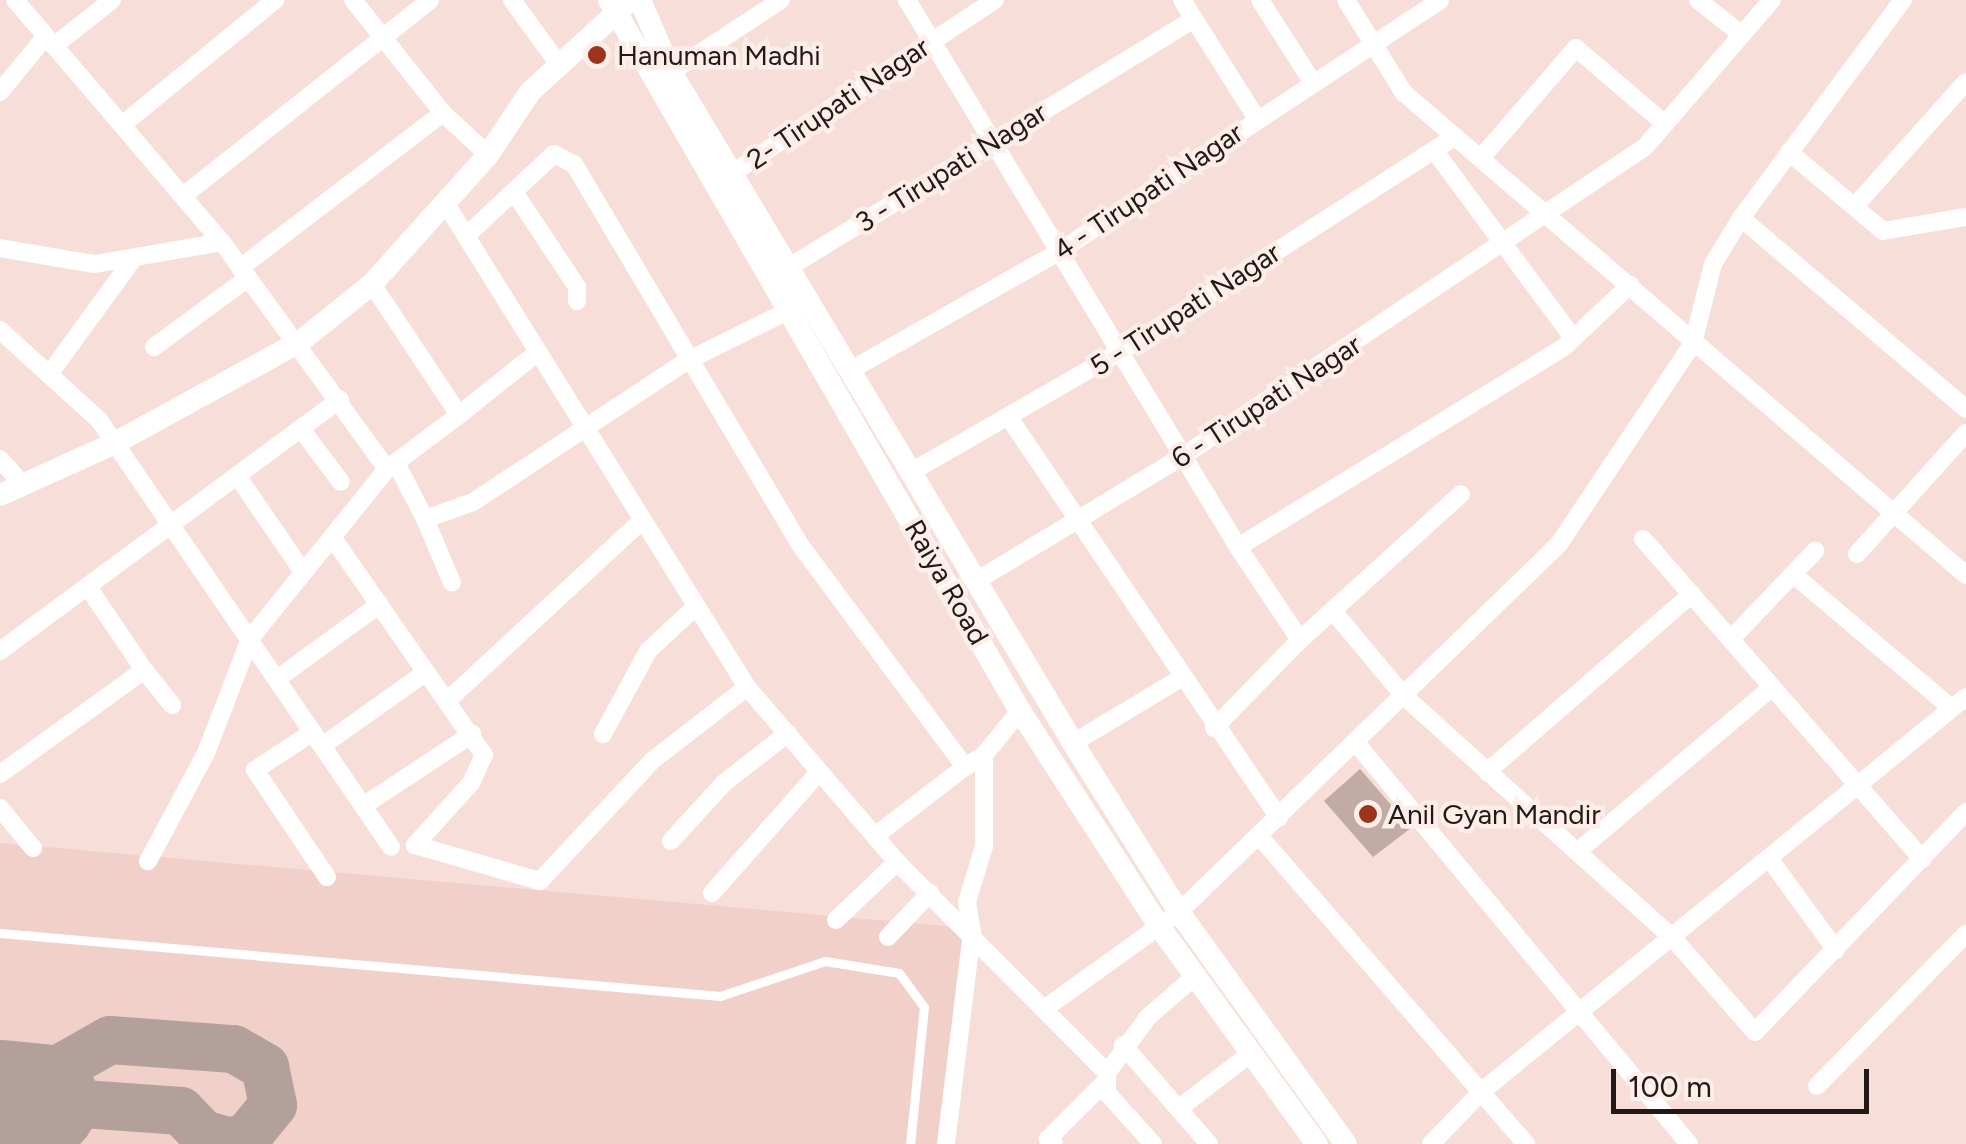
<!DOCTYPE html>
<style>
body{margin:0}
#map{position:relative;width:1966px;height:1144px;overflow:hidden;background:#f7ded8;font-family:Figtree,sans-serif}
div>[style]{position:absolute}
.built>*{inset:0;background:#f0d0c8}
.taxiway>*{height:48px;margin:-24px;padding:0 24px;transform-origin:24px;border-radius:24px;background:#b4a09b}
.runway>*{height:115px;margin:-57.5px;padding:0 57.5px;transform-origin:57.5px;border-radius:57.5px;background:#b4a09b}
.building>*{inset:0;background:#c2aba5}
.service>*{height:9px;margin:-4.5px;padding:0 4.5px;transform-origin:4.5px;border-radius:4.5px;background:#fff}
.minor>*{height:18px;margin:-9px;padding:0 9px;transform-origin:9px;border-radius:9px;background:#fff}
.tertiary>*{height:22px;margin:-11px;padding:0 11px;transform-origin:11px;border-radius:11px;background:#fff}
.dots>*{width:28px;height:28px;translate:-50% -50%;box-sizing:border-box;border:5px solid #fdeeea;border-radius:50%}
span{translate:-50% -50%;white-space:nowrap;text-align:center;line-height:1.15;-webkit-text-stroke:9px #fdeeea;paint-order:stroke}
.poi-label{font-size:28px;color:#221917}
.left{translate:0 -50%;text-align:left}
.street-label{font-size:28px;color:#221917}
.scale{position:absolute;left:1611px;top:1069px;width:258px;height:45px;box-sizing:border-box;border:5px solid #221917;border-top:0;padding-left:12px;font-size:30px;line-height:35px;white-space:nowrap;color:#221917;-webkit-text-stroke:8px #fdeeea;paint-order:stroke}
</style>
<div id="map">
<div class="built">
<i style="clip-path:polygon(0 843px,968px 928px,944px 1144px,0 1144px)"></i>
</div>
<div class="taxiway">
<i style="left:7px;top:1098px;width:118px;rotate:-29.4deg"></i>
<i style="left:110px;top:1040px;width:124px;rotate:4.2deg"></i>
<i style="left:234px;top:1049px;width:36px;rotate:30deg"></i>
<i style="left:265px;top:1067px;width:39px;rotate:78deg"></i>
<i style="left:273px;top:1105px;width:40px;rotate:129deg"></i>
<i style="left:248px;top:1136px;width:18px;rotate:161deg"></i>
<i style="left:231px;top:1142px;width:29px;rotate:-164deg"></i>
<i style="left:203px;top:1134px;width:32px;rotate:-134deg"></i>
<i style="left:181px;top:1111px;width:140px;rotate:-175.9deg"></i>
</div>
<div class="runway">
<i style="left:0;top:1097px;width:41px;rotate:5.6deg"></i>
</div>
<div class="building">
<i style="clip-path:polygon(1360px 769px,1411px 828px,1373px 857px,1324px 801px)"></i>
</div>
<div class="service">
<i style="left:0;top:933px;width:723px;rotate:5deg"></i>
<i style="left:720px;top:996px;width:111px;rotate:-18.4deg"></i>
<i style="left:825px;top:961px;width:75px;rotate:9.2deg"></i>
<i style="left:899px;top:973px;width:42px;rotate:53.7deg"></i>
<i style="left:924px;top:1007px;width:138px;rotate:95.8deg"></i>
</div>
<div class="minor">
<i style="left:15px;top:0;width:318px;rotate:49.5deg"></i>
<i style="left:222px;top:242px;width:281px;rotate:54deg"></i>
<i style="left:387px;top:469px;width:218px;rotate:128.9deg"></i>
<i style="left:250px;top:639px;width:122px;rotate:111.1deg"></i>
<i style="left:206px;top:753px;width:123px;rotate:118.2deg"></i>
<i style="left:353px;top:0;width:144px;rotate:51.5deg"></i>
<i style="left:512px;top:0;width:77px;rotate:54deg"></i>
<i style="left:907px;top:0;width:639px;rotate:58.82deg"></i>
<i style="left:1238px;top:547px;width:382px;rotate:-31.5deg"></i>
<i style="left:1564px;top:347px;width:91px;rotate:-43.2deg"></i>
<i style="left:1182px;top:0;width:141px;rotate:57.8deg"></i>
<i style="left:1260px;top:0;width:98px;rotate:57.4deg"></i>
<i style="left:1346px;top:0;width:110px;rotate:58.1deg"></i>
<i style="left:1404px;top:93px;width:740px;rotate:40.62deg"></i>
<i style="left:1698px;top:0;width:56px;rotate:38.5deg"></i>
<i style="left:54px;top:46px;width:74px;rotate:-38.4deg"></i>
<i style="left:671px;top:72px;width:131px;rotate:-33.2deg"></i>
<i style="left:0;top:92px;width:72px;rotate:-50.6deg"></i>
<i style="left:122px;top:125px;width:198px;rotate:-39.2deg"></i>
<i style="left:1434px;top:150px;width:234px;rotate:53.5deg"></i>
<i style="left:1789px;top:152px;width:123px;rotate:40deg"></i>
<i style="left:1883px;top:231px;width:84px;rotate:-9.6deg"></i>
<i style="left:1481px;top:158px;width:145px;rotate:-49.2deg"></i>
<i style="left:1576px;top:48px;width:117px;rotate:40.5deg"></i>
<i style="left:731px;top:174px;width:316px;rotate:-33.4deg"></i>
<i style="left:514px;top:192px;width:114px;rotate:56.4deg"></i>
<i style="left:577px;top:287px;width:14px;rotate:90deg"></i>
<i style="left:183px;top:196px;width:315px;rotate:-38.4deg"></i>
<i style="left:446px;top:204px;width:569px;rotate:58.07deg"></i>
<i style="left:747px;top:687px;width:230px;rotate:49.4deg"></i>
<i style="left:897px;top:862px;width:298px;rotate:45.1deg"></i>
<i style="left:1855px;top:206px;width:166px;rotate:-48.2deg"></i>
<i style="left:1741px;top:218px;width:295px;rotate:40.3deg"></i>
<i style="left:466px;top:236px;width:120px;rotate:-43deg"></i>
<i style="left:554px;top:154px;width:22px;rotate:27deg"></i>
<i style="left:574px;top:164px;width:439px;rotate:59.3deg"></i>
<i style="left:798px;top:542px;width:280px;rotate:53.4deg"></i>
<i style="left:965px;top:767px;width:22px;rotate:-32deg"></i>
<i style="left:0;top:248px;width:96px;rotate:9.6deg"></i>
<i style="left:95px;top:264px;width:129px;rotate:-9.8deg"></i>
<i style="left:240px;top:268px;width:255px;rotate:-37.4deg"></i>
<i style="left:443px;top:113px;width:62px;rotate:43deg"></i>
<i style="left:786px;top:269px;width:479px;rotate:-31.5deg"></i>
<i style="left:372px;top:284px;width:157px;rotate:56.4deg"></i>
<i style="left:459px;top:415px;width:90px;rotate:143.1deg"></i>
<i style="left:0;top:330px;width:134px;rotate:42.3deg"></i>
<i style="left:99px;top:420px;width:517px;rotate:55.63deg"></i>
<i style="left:154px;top:347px;width:117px;rotate:-36.3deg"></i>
<i style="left:849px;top:371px;width:243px;rotate:-29.6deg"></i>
<i style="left:1060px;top:251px;width:455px;rotate:-33.4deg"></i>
<i style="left:50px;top:373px;width:142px;rotate:-53.9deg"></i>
<i style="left:459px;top:415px;width:101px;rotate:-38.6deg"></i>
<i style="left:1010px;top:419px;width:481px;rotate:56deg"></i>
<i style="left:301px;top:429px;width:66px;rotate:53deg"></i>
<i style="left:0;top:459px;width:35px;rotate:49deg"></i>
<i style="left:396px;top:463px;width:63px;rotate:62.6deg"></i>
<i style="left:425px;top:519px;width:51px;rotate:-19.5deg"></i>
<i style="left:473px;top:502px;width:256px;rotate:-33.4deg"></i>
<i style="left:687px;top:361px;width:124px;rotate:-26.4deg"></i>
<i style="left:911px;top:472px;width:239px;rotate:-29.9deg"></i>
<i style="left:1118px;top:353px;width:399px;rotate:-32.7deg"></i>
<i style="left:238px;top:477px;width:115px;rotate:55.6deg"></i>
<i style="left:425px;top:519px;width:69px;rotate:67.1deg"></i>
<i style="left:332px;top:537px;width:165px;rotate:55.2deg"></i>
<i style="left:1643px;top:539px;width:425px;rotate:48.9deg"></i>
<i style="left:1857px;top:554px;width:163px;rotate:-48deg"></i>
<i style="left:1794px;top:575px;width:204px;rotate:40.2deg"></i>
<i style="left:976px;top:581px;width:238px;rotate:-31.1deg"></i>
<i style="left:1180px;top:458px;width:559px;rotate:-33.78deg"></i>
<i style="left:1645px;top:147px;width:194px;rotate:-49.2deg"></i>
<i style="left:1333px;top:611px;width:111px;rotate:50.1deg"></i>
<i style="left:1404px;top:696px;width:360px;rotate:42deg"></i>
<i style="left:1672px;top:937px;width:126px;rotate:48.9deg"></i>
<i style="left:1755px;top:1032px;width:305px;rotate:-46.2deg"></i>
<i style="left:1731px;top:639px;width:122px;rotate:-46.3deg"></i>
<i style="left:1300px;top:640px;width:217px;rotate:-42.2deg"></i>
<i style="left:0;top:651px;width:423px;rotate:-36.5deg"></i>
<i style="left:144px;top:670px;width:45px;rotate:51.3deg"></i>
<i style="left:277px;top:679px;width:127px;rotate:-36.1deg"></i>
<i style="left:447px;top:701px;width:263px;rotate:-42.8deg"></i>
<i style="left:1214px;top:728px;width:123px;rotate:-45.7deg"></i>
<i style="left:1300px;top:640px;width:112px;rotate:-123.7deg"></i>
<i style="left:313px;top:732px;width:69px;rotate:146.8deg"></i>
<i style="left:255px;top:770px;width:129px;rotate:56.1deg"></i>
<i style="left:603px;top:734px;width:94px;rotate:-61.5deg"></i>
<i style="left:648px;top:651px;width:62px;rotate:-43deg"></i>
<i style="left:1073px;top:743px;width:126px;rotate:-31deg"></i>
<i style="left:1356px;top:743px;width:521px;rotate:50.29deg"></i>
<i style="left:322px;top:746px;width:128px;rotate:-35.4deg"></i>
<i style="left:426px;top:672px;width:101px;rotate:55.1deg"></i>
<i style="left:484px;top:755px;width:31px;rotate:115deg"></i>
<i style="left:471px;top:783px;width:84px;rotate:132.1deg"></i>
<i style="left:415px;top:845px;width:130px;rotate:16.1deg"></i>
<i style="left:540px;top:881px;width:166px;rotate:-47deg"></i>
<i style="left:653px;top:760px;width:119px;rotate:-37.8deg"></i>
<i style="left:1487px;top:772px;width:271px;rotate:-41deg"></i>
<i style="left:0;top:774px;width:178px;rotate:-35.8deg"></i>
<i style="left:144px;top:670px;width:100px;rotate:-124deg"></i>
<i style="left:363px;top:806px;width:131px;rotate:-33.4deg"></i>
<i style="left:0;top:808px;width:52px;rotate:50.5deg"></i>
<i style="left:875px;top:836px;width:113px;rotate:-37.5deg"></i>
<i style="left:1261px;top:838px;width:405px;rotate:49.1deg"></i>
<i style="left:671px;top:841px;width:79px;rotate:-47.6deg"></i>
<i style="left:724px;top:783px;width:81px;rotate:-38deg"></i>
<i style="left:1577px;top:852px;width:255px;rotate:-40.2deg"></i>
<i style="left:1771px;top:861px;width:110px;rotate:53.9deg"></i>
<i style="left:712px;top:893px;width:162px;rotate:-48.5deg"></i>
<i style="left:836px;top:920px;width:84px;rotate:-43.6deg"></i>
<i style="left:888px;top:937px;width:61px;rotate:-46.3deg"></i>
<i style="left:1044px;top:1009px;width:166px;rotate:-35.7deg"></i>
<i style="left:1179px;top:912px;width:529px;rotate:-44.08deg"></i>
<i style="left:1559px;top:544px;width:242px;rotate:-56.3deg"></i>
<i style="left:1693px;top:343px;width:81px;rotate:-75.8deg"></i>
<i style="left:1713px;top:264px;width:54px;rotate:-58.7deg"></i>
<i style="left:1741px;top:218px;width:272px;rotate:-53.4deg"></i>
<i style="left:1123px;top:1045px;width:131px;rotate:49deg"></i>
<i style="left:1817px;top:1086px;width:213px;rotate:-45.6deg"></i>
<i style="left:1182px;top:1106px;width:87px;rotate:-37.5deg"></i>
<i style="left:946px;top:1144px;width:213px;rotate:-83deg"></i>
<i style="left:972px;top:933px;width:31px;rotate:-99deg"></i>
<i style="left:967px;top:902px;width:59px;rotate:-73.1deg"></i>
<i style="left:984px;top:846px;width:91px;rotate:-90deg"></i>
<i style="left:984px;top:755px;width:57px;rotate:-50.7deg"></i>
<i style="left:1054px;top:1144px;width:8px;rotate:-140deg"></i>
<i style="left:1048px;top:1139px;width:82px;rotate:-45deg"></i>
<i style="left:1153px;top:1144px;width:69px;rotate:-132deg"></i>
<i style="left:1107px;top:1093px;width:20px;rotate:-90deg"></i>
<i style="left:1107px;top:1073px;width:69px;rotate:-53.8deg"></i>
<i style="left:1148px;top:1017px;width:61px;rotate:-41deg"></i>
<i style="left:1431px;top:1144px;width:72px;rotate:-46.1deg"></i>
<i style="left:1481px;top:1092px;width:625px;rotate:-39.16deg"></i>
</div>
<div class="tertiary">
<i style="left:609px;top:0;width:821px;rotate:59.97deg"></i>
<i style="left:1020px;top:711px;width:256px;rotate:57.1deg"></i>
<i style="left:1159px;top:926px;width:269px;rotate:54.1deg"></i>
<i style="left:640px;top:0;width:78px;rotate:66.7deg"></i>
<i style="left:671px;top:72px;width:782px;rotate:59.07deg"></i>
<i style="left:1073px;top:743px;width:199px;rotate:57.9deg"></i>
<i style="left:1179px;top:912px;width:286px;rotate:54.3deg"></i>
<i style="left:0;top:495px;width:126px;rotate:-24.3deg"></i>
<i style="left:115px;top:443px;width:212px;rotate:-28.7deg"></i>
<i style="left:301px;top:341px;width:91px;rotate:-38.8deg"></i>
<i style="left:372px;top:284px;width:173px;rotate:-48deg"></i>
<i style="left:488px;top:155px;width:76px;rotate:-56.3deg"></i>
<i style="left:530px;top:92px;width:127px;rotate:-42.5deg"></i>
</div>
<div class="dots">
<i style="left:597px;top:55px;background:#9c331b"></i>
<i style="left:1368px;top:814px;background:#9c331b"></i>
</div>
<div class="poi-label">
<span class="left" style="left:617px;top:55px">Hanuman Madhi</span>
<span class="left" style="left:1388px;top:814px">Anil Gyan Mandir</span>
</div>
<div class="street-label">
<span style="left:838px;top:103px;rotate:-34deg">2- Tirupati Nagar</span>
<span style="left:951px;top:167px;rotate:-32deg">3 - Tirupati Nagar</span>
<span style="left:1148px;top:191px;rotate:-34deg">4 - Tirupati Nagar</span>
<span style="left:1185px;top:309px;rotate:-33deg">5 - Tirupati Nagar</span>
<span style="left:1266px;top:401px;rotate:-33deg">6 - Tirupati Nagar</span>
<span style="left:947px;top:582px;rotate:60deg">Raiya Road</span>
</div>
<div class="scale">100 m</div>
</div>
